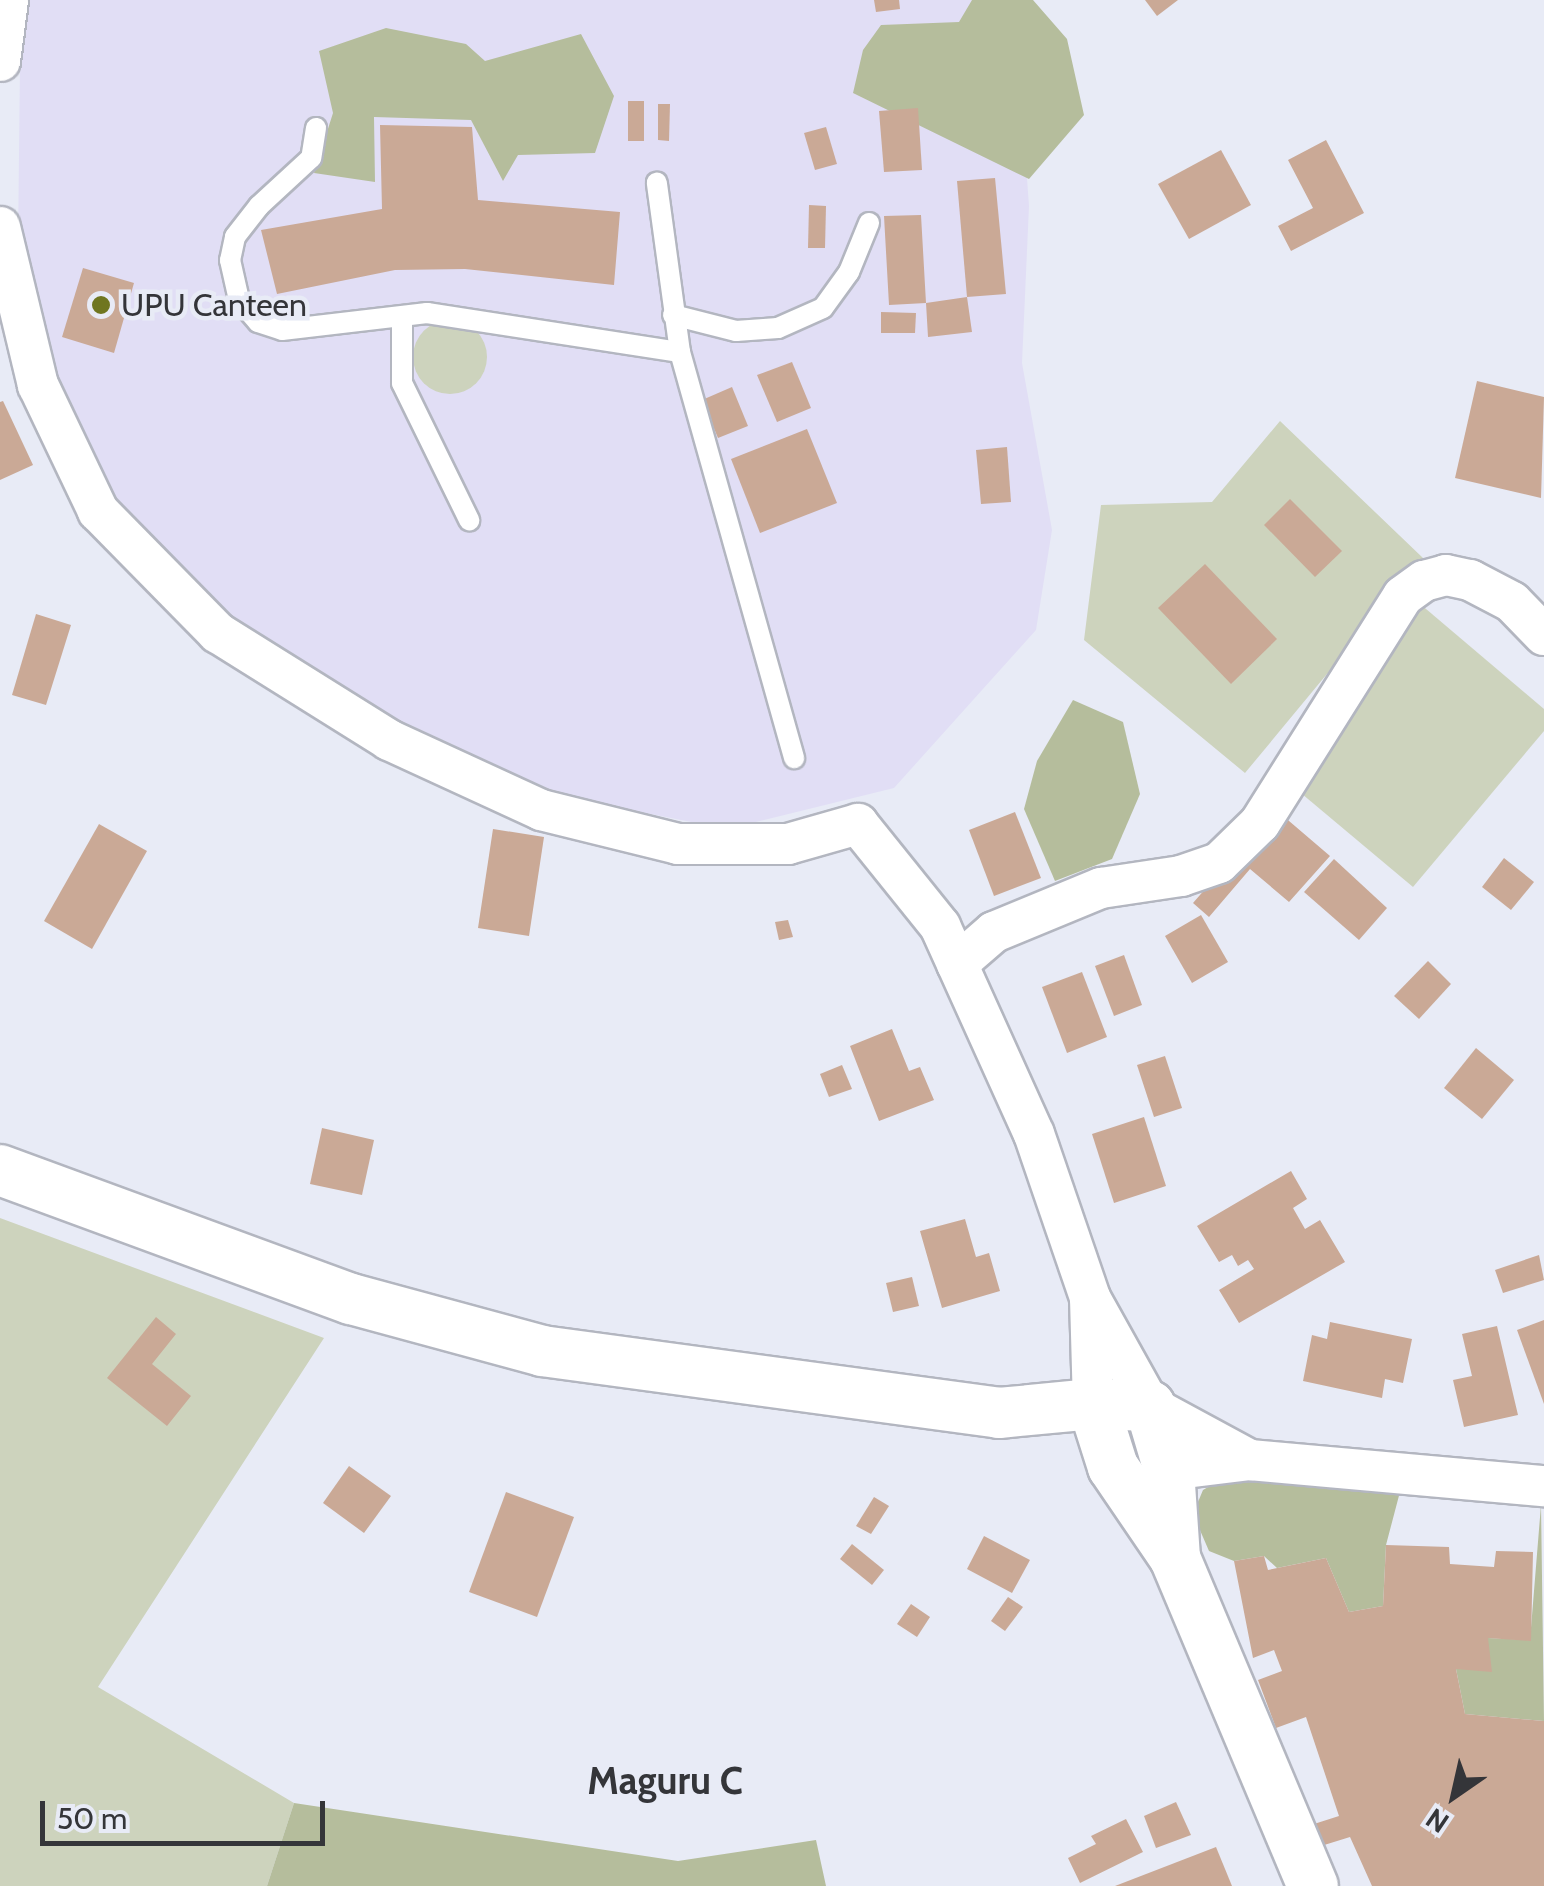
<!DOCTYPE html>
<style>
body{margin:0}
#map{position:relative;width:1544px;height:1886px;overflow:hidden;background:#e8ebf6;font-family:Cabin,sans-serif}
div>[style]{position:absolute}
.education>*{inset:0;background:#e1def5}
.green>*{inset:0;background:#cdd3bd}
.round{border-radius:50%}
.forest>*{inset:0;background:#b5bd9c}
.building>*{inset:0;background:#caa996}
.roads{filter:drop-shadow(2px 0 #b3b6c0) drop-shadow(-2px 0 #b3b6c0) drop-shadow(0 2px #b3b6c0) drop-shadow(0 -2px #b3b6c0)}
.service>*{height:20px;margin:-10px;padding:0 10px;transform-origin:10px;border-radius:10px;background:#fff}
.minor>*{height:40px;margin:-20px;padding:0 20px;transform-origin:20px;border-radius:20px;background:#fff}
.tertiary>*{height:50px;margin:-25px;padding:0 25px;transform-origin:25px;border-radius:25px;background:#fff}
.dots>*{width:28px;height:28px;translate:-50% -50%;box-sizing:border-box;border:5px solid #e8ebf6;border-radius:50%}
span{translate:-50% -50%;white-space:nowrap;text-align:center;line-height:1.15;-webkit-text-stroke:9px #e8ebf6;paint-order:stroke}
.poi-label{font-size:32px;color:#343539}
.left{translate:0 -50%;text-align:left}
.quarter-label{font-size:38px;color:#343539;font-weight:700}
.north{position:absolute;left:1404px;top:1746px;width:100px;height:100px;-webkit-text-stroke:8px #e8ebf6;paint-order:stroke;rotate:214deg;font-size:28px;font-weight:700;line-height:40px;text-align:center;color:#343539}
.north::after{content:'';display:block;margin:auto;width:35px;height:45px;background:#343539;clip-path:polygon(50% 0,100% 100%,50% 72%,0 100%)}
.scale{position:absolute;left:40px;top:1801px;width:285px;height:45px;box-sizing:border-box;border:5px solid #343539;border-top:0;padding-left:12px;font-size:30px;line-height:35px;white-space:nowrap;color:#343539;-webkit-text-stroke:8px #e8ebf6;paint-order:stroke}
</style>
<div id="map">
<div class="education">
<i style="clip-path:polygon(30px 0,1014px 0,1029px 206px,1022px 363px,1052px 530px,1036px 630px,894px 788px,727px 829px,549px 794px,391px 720px,219px 612px,120px 511px,58px 393px,18px 244px,20px 65px)"></i>
</div>
<div class="green">
<i class="round" style="left:413px;top:320px;width:74px;height:74px"></i>
<i style="clip-path:polygon(1280px 421px,1423px 558px,1245px 773px,1084px 640px,1101px 505px,1212px 502px)"></i>
<i style="clip-path:polygon(1419px 603px,1544px 709px,1544px 731px,1413px 887px,1277px 773px)"></i>
<i style="clip-path:polygon(0 1218px,324px 1338px,98px 1687px,294px 1803px,267px 1886px,0 1886px)"></i>
</div>
<div class="forest">
<i style="clip-path:polygon(972px 0,1033px 0,1067px 39px,1084px 115px,1029px 179px,853px 93px,863px 50px,881px 25px,959px 22px)"></i>
<i style="clip-path:polygon(386px 28px,466px 44px,485px 61px,581px 34px,614px 96px,595px 153px,518px 155px,503px 181px,471px 120px,374px 117px,375px 182px,314px 173px,333px 113px,319px 51px)"></i>
<i style="clip-path:polygon(1073px 700px,1123px 722px,1140px 794px,1112px 859px,1055px 881px,1024px 809px,1037px 761px)"></i>
<i style="clip-path:polygon(1234px 1472px,1401px 1488px,1386px 1545px,1383px 1606px,1349px 1612px,1326px 1558px,1277px 1568px,1264px 1556px,1234px 1561px,1209px 1551px,1193px 1514px,1203px 1490px)"></i>
<i style="clip-path:polygon(1541px 1505px,1544px 1721px,1465px 1714px,1456px 1669px,1488px 1638px,1530px 1640px)"></i>
<i style="clip-path:polygon(294px 1803px,678px 1861px,816px 1840px,826px 1886px,267px 1886px)"></i>
</div>
<div class="building">
<i style="clip-path:polygon(874px 0,899px 0,900px 9px,876px 12px)"></i>
<i style="clip-path:polygon(1145px 0,1178px 0,1157px 16px)"></i>
<i style="clip-path:polygon(628px 101px,644px 101px,644px 141px,628px 141px)"></i>
<i style="clip-path:polygon(658px 104px,670px 104px,669px 141px,658px 140px)"></i>
<i style="clip-path:polygon(918px 108px,922px 170px,884px 172px,879px 111px)"></i>
<i style="clip-path:polygon(380px 125px,472px 127px,478px 200px,620px 212px,614px 285px,465px 269px,395px 270px,277px 294px,261px 230px,382px 209px)"></i>
<i style="clip-path:polygon(826px 127px,837px 164px,815px 170px,804px 133px)"></i>
<i style="clip-path:polygon(1326px 140px,1364px 213px,1291px 251px,1278px 226px,1313px 208px,1288px 160px)"></i>
<i style="clip-path:polygon(1221px 150px,1251px 205px,1189px 239px,1158px 184px)"></i>
<i style="clip-path:polygon(995px 178px,1006px 294px,967px 297px,957px 181px)"></i>
<i style="clip-path:polygon(809px 205px,826px 206px,825px 248px,808px 248px)"></i>
<i style="clip-path:polygon(921px 215px,926px 303px,967px 297px,972px 332px,928px 337px,926px 303px,889px 305px,884px 216px)"></i>
<i style="clip-path:polygon(83px 268px,134px 283px,114px 353px,62px 337px)"></i>
<i style="clip-path:polygon(881px 312px,916px 313px,915px 333px,881px 333px)"></i>
<i style="clip-path:polygon(792px 362px,811px 408px,777px 422px,757px 375px)"></i>
<i style="clip-path:polygon(1477px 381px,1544px 397px,1541px 498px,1455px 478px)"></i>
<i style="clip-path:polygon(732px 387px,748px 426px,718px 438px,702px 400px)"></i>
<i style="clip-path:polygon(3px 401px,33px 465px,0 480px,0 402px)"></i>
<i style="clip-path:polygon(807px 429px,837px 503px,760px 533px,731px 459px)"></i>
<i style="clip-path:polygon(1007px 447px,1011px 502px,981px 504px,976px 450px)"></i>
<i style="clip-path:polygon(1290px 499px,1342px 551px,1315px 577px,1264px 525px)"></i>
<i style="clip-path:polygon(1205px 564px,1277px 639px,1231px 684px,1158px 608px)"></i>
<i style="clip-path:polygon(36px 614px,71px 625px,46px 705px,12px 695px)"></i>
<i style="clip-path:polygon(1275px 809px,1330px 856px,1289px 902px,1250px 869px,1209px 917px,1193px 903px)"></i>
<i style="clip-path:polygon(1015px 812px,1041px 878px,994px 896px,969px 830px)"></i>
<i style="clip-path:polygon(99px 824px,147px 851px,92px 949px,44px 921px)"></i>
<i style="clip-path:polygon(493px 829px,544px 837px,529px 936px,478px 928px)"></i>
<i style="clip-path:polygon(1504px 858px,1534px 882px,1511px 910px,1482px 887px)"></i>
<i style="clip-path:polygon(1334px 859px,1387px 908px,1359px 940px,1304px 892px)"></i>
<i style="clip-path:polygon(1201px 915px,1228px 962px,1192px 983px,1165px 936px)"></i>
<i style="clip-path:polygon(788px 920px,793px 937px,779px 940px,775px 922px)"></i>
<i style="clip-path:polygon(1124px 955px,1142px 1005px,1114px 1016px,1095px 966px)"></i>
<i style="clip-path:polygon(1428px 961px,1451px 984px,1419px 1019px,1394px 996px)"></i>
<i style="clip-path:polygon(1082px 972px,1107px 1037px,1067px 1053px,1042px 987px)"></i>
<i style="clip-path:polygon(892px 1029px,909px 1071px,920px 1067px,934px 1100px,879px 1121px,850px 1046px)"></i>
<i style="clip-path:polygon(1476px 1048px,1514px 1080px,1482px 1119px,1444px 1088px)"></i>
<i style="clip-path:polygon(1165px 1056px,1182px 1108px,1154px 1117px,1137px 1065px)"></i>
<i style="clip-path:polygon(842px 1065px,852px 1089px,829px 1097px,820px 1074px)"></i>
<i style="clip-path:polygon(1144px 1117px,1166px 1186px,1114px 1203px,1092px 1134px)"></i>
<i style="clip-path:polygon(322px 1128px,374px 1140px,362px 1195px,310px 1184px)"></i>
<i style="clip-path:polygon(1291px 1171px,1307px 1199px,1293px 1208px,1305px 1229px,1320px 1220px,1345px 1262px,1239px 1323px,1219px 1290px,1254px 1269px,1248px 1260px,1238px 1266px,1232px 1255px,1219px 1262px,1197px 1226px)"></i>
<i style="clip-path:polygon(965px 1219px,976px 1257px,989px 1253px,1000px 1291px,942px 1308px,920px 1231px)"></i>
<i style="clip-path:polygon(1539px 1255px,1544px 1280px,1503px 1293px,1495px 1270px)"></i>
<i style="clip-path:polygon(912px 1277px,919px 1306px,893px 1312px,886px 1283px)"></i>
<i style="clip-path:polygon(156px 1317px,176px 1334px,152px 1364px,191px 1396px,167px 1426px,107px 1378px)"></i>
<i style="clip-path:polygon(1544px 1320px,1544px 1404px,1517px 1330px)"></i>
<i style="clip-path:polygon(1330px 1322px,1412px 1339px,1403px 1383px,1385px 1379px,1382px 1398px,1303px 1381px,1312px 1335px,1327px 1339px)"></i>
<i style="clip-path:polygon(1497px 1326px,1518px 1415px,1464px 1427px,1453px 1380px,1472px 1376px,1462px 1334px)"></i>
<i style="clip-path:polygon(349px 1466px,391px 1496px,364px 1533px,323px 1503px)"></i>
<i style="clip-path:polygon(506px 1492px,574px 1517px,537px 1617px,469px 1592px)"></i>
<i style="clip-path:polygon(874px 1497px,889px 1506px,871px 1534px,856px 1526px)"></i>
<i style="clip-path:polygon(984px 1536px,1030px 1560px,1012px 1593px,967px 1569px)"></i>
<i style="clip-path:polygon(852px 1544px,884px 1570px,872px 1585px,840px 1559px)"></i>
<i style="clip-path:polygon(1386px 1545px,1449px 1547px,1450px 1564px,1494px 1567px,1496px 1551px,1533px 1552px,1531px 1641px,1488px 1638px,1492px 1672px,1456px 1669px,1465px 1714px,1544px 1721px,1544px 1886px,1372px 1886px,1350px 1837px,1321px 1846px,1314px 1824px,1339px 1816px,1306px 1717px,1276px 1728px,1258px 1680px,1282px 1671px,1274px 1650px,1253px 1658px,1234px 1561px,1264px 1556px,1268px 1570px,1326px 1558px,1349px 1612px,1383px 1606px)"></i>
<i style="clip-path:polygon(1008px 1597px,1023px 1607px,1005px 1631px,991px 1621px)"></i>
<i style="clip-path:polygon(911px 1604px,930px 1617px,917px 1637px,897px 1624px)"></i>
<i style="clip-path:polygon(1176px 1802px,1191px 1835px,1156px 1848px,1144px 1816px)"></i>
<i style="clip-path:polygon(1126px 1819px,1143px 1852px,1080px 1883px,1068px 1858px,1096px 1844px,1091px 1836px)"></i>
<i style="clip-path:polygon(1216px 1847px,1232px 1886px,1115px 1886px)"></i>
</div>
<div class="roads">
<div class="service">
<i style="left:316px;top:128px;width:30px;rotate:99deg"></i>
<i style="left:311px;top:158px;width:71px;rotate:137.3deg"></i>
<i style="left:259px;top:206px;width:39px;rotate:128deg"></i>
<i style="left:235px;top:237px;width:24px;rotate:102deg"></i>
<i style="left:230px;top:260px;width:41px;rotate:77.3deg"></i>
<i style="left:239px;top:300px;width:29px;rotate:49deg"></i>
<i style="left:258px;top:322px;width:25px;rotate:18deg"></i>
<i style="left:282px;top:330px;width:146px;rotate:-6.7deg"></i>
<i style="left:427px;top:313px;width:256px;rotate:8.8deg"></i>
<i style="left:680px;top:352px;width:171px;rotate:-97.8deg"></i>
<i style="left:673px;top:315px;width:65px;rotate:14.3deg"></i>
<i style="left:736px;top:331px;width:42px;rotate:-4.1deg"></i>
<i style="left:778px;top:328px;width:49px;rotate:-24deg"></i>
<i style="left:823px;top:308px;width:44px;rotate:-54.2deg"></i>
<i style="left:849px;top:272px;width:53px;rotate:-67.8deg"></i>
<i style="left:402px;top:320px;width:63px;rotate:90deg"></i>
<i style="left:402px;top:383px;width:153px;rotate:63.9deg"></i>
<i style="left:680px;top:352px;width:422px;rotate:74.3deg"></i>
</div>
<div class="minor">
<i style="left:0;top:61px;width:62px;rotate:-82.5deg"></i>
<i style="left:0;top:227px;width:163px;rotate:76.5deg"></i>
<i style="left:38px;top:385px;width:140px;rotate:64.5deg"></i>
<i style="left:98px;top:511px;width:171px;rotate:45.5deg"></i>
<i style="left:218px;top:633px;width:202px;rotate:32deg"></i>
<i style="left:389px;top:740px;width:167px;rotate:24.7deg"></i>
<i style="left:541px;top:810px;width:141px;rotate:13.9deg"></i>
<i style="left:678px;top:844px;width:110px"></i>
<i style="left:788px;top:844px;width:73px;rotate:-15.9deg"></i>
<i style="left:858px;top:824px;width:131px;rotate:51.2deg"></i>
<i style="left:940px;top:926px;width:228px;rotate:65.7deg"></i>
<i style="left:1034px;top:1134px;width:173px;rotate:71.1deg"></i>
<i style="left:1090px;top:1298px;width:124px;rotate:60.9deg"></i>
<i style="left:1150px;top:1406px;width:114px;rotate:28.4deg"></i>
<i style="left:957px;top:964px;width:49px;rotate:-40.9deg"></i>
<i style="left:994px;top:932px;width:116px;rotate:-22.4deg"></i>
<i style="left:1101px;top:888px;width:81px;rotate:-8.5deg"></i>
<i style="left:1181px;top:876px;width:40px;rotate:-18.9deg"></i>
<i style="left:1219px;top:863px;width:57px;rotate:-44.3deg"></i>
<i style="left:1260px;top:823px;width:268px;rotate:-57.8deg"></i>
<i style="left:1403px;top:596px;width:26px;rotate:-36deg"></i>
<i style="left:1424px;top:581px;width:23px;rotate:-15deg"></i>
<i style="left:1446px;top:575px;width:25px;rotate:12deg"></i>
<i style="left:1470px;top:580px;width:47px;rotate:27.6deg"></i>
<i style="left:1512px;top:602px;width:46px;rotate:45.9deg"></i>
<i style="left:1090px;top:1298px;width:106px;rotate:88.4deg"></i>
<i style="left:1169px;top:1470px;width:82px;rotate:-7deg"></i>
<i style="left:1250px;top:1460px;width:295px;rotate:5.1deg"></i>
</div>
<div class="tertiary">
<i style="left:0;top:1170px;width:374px;rotate:20.2deg"></i>
<i style="left:351px;top:1299px;width:198px;rotate:15.2deg"></i>
<i style="left:542px;top:1351px;width:461px;rotate:7.7deg"></i>
<i style="left:999px;top:1413px;width:94px;rotate:-5.5deg"></i>
<i style="left:1093px;top:1404px;width:57px;rotate:2deg"></i>
<i style="left:1150px;top:1406px;width:67px;rotate:73.5deg"></i>
<i style="left:1169px;top:1470px;width:88px;rotate:86.1deg"></i>
<i style="left:1093px;top:1404px;width:66px;rotate:72.4deg"></i>
<i style="left:1113px;top:1467px;width:110px;rotate:55.7deg"></i>
<i style="left:1175px;top:1558px;width:356px;rotate:67.2deg"></i>
</div>
</div>
<div class="dots">
<i style="left:101px;top:305px;background:#6f7620"></i>
</div>
<div class="poi-label">
<span class="left" style="left:121px;top:305px">UPU Canteen</span>
</div>
<div class="quarter-label">
<span style="left:665px;top:1781px">Maguru C</span>
</div>
<div class="north">N</div>
<div class="scale">50 m</div>
</div>
